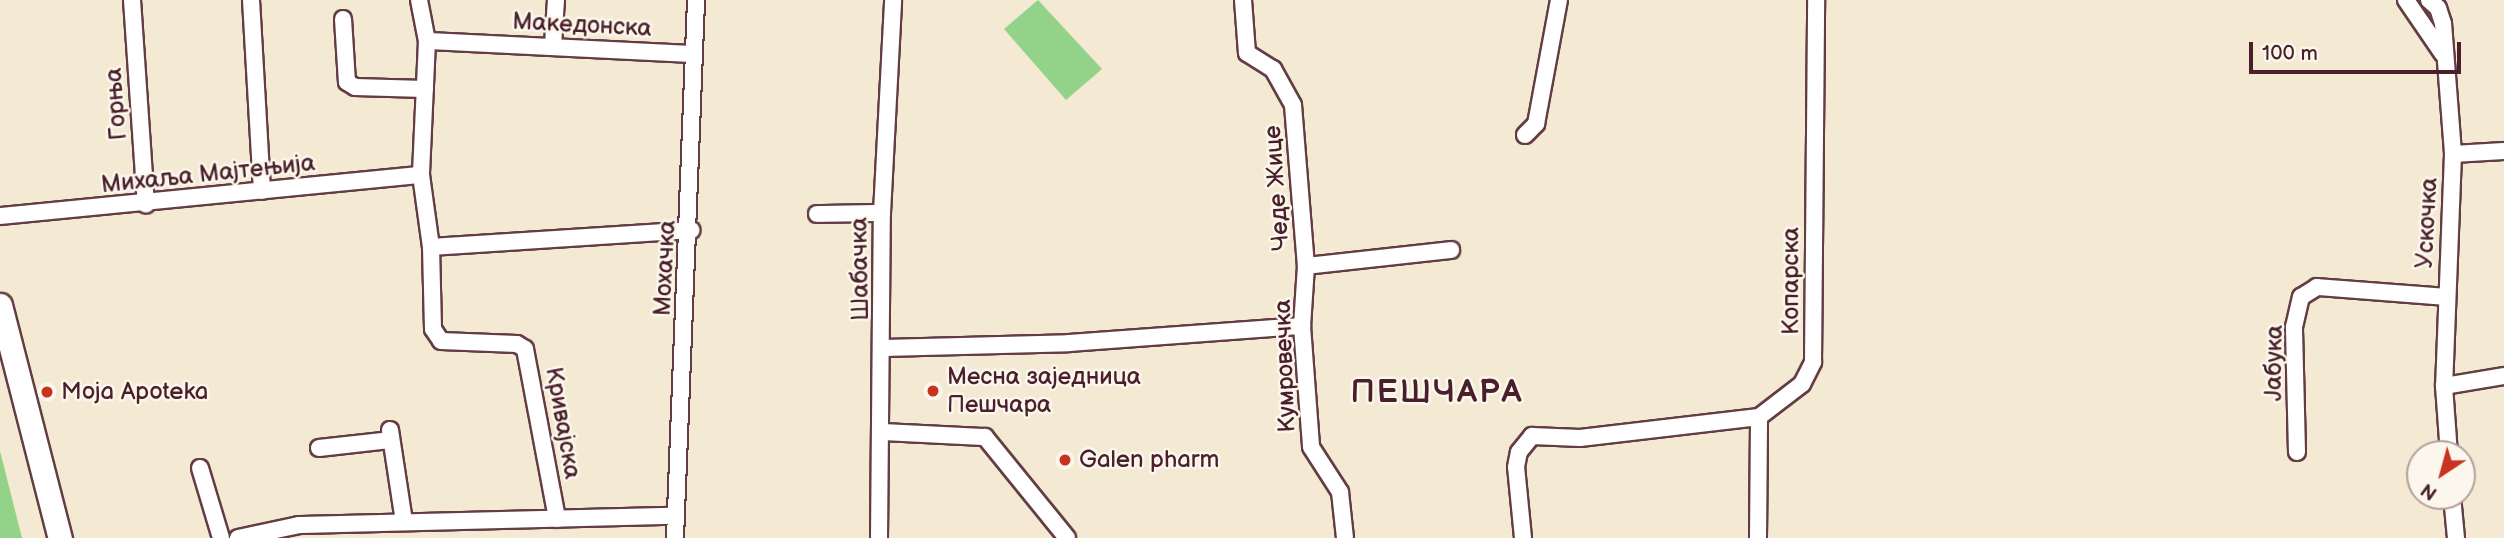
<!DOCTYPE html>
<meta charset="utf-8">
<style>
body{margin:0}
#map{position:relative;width:2504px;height:538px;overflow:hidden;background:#f4e9d2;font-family:"Balsamiq Sans",sans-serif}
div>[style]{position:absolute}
.green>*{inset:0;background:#92d289}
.roads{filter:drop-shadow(2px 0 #643d44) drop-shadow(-2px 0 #643d44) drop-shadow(0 2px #643d44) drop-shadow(0 -2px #643d44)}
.minor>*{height:16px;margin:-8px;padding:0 8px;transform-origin:8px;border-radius:8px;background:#fff}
.secondary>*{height:23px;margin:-11.5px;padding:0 11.5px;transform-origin:11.5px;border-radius:11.5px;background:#fff}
.dots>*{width:19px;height:19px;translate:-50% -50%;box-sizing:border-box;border:4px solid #fbf7ec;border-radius:50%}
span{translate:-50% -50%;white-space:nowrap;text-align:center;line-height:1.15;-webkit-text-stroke:5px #fbf7ec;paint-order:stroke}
.street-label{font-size:24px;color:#4a1f2b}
.poi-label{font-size:24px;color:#4a1f2b}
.left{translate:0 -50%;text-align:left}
.district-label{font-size:32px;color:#4a1f2b;font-weight:700;letter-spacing:2px}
.north{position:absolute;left:2406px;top:440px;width:70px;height:70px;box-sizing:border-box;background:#fbf7ec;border:2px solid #b4a19f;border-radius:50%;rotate:216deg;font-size:19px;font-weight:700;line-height:28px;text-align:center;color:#4a1f2b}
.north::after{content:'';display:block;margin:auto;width:24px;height:32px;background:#c8321e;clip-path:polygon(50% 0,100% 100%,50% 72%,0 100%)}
.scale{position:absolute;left:2249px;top:42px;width:212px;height:32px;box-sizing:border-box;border:4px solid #4a1f2b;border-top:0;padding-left:9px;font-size:21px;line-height:24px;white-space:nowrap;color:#4a1f2b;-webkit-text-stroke:5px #fbf7ec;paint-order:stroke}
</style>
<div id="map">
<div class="green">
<i style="clip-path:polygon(1038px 0,1102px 69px,1066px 100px,1004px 29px)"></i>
<i style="clip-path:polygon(0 451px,22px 538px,0 538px)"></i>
</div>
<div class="roads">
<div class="minor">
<i style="left:132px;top:0;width:205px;rotate:86.1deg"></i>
<i style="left:251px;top:0;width:191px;rotate:86.7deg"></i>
<i style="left:419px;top:0;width:42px;rotate:79deg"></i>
<i style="left:427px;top:41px;width:134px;rotate:92.6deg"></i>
<i style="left:421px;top:175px;width:73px;rotate:82.1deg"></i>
<i style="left:431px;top:247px;width:82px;rotate:88.6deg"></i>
<i style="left:433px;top:329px;width:14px;rotate:56deg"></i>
<i style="left:441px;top:341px;width:76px;rotate:2.3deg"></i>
<i style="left:517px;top:344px;width:9px;rotate:32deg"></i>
<i style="left:525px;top:349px;width:173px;rotate:79.3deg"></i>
<i style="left:1243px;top:0;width:53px;rotate:85.7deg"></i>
<i style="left:1247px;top:53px;width:31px;rotate:32deg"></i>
<i style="left:1273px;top:69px;width:41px;rotate:60.9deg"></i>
<i style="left:1293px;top:105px;width:162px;rotate:85.4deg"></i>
<i style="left:1306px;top:266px;width:60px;rotate:93.8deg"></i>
<i style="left:1302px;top:326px;width:121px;rotate:85.7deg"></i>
<i style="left:1311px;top:447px;width:54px;rotate:57.2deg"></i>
<i style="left:1340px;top:492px;width:46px;rotate:83.8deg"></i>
<i style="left:2406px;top:0;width:65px;rotate:55.6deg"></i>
<i style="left:2429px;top:0;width:12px;rotate:42deg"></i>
<i style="left:2438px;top:8px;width:16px;rotate:72deg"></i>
<i style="left:2443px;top:23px;width:131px;rotate:85.6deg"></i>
<i style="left:2453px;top:154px;width:232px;rotate:92.2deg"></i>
<i style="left:2444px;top:386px;width:68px;rotate:85.8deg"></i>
<i style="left:343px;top:19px;width:63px;rotate:86.4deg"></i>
<i style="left:347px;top:82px;width:9px;rotate:32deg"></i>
<i style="left:355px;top:87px;width:70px;rotate:1.6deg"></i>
<i style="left:427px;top:41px;width:267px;rotate:2.8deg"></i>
<i style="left:553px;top:45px;width:45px;rotate:-86.2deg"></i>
<i style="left:1525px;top:135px;width:16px;rotate:-45deg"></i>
<i style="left:1536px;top:124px;width:126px;rotate:-79.5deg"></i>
<i style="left:2453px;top:154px;width:51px;rotate:-3.4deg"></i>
<i style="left:817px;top:214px;width:65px;rotate:-0.9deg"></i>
<i style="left:0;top:216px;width:423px;rotate:-5.6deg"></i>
<i style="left:431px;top:247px;width:261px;rotate:-3.7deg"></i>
<i style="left:1306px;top:266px;width:146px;rotate:-6.3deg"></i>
<i style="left:884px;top:348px;width:185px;rotate:-1.5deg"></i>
<i style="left:1069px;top:343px;width:234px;rotate:-4.2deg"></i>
<i style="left:2444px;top:386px;width:61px;rotate:-9.5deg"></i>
<i style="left:390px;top:430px;width:92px;rotate:81.3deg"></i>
<i style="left:881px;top:432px;width:104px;rotate:2.8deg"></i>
<i style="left:985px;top:437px;width:130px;rotate:50.9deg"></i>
<i style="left:319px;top:448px;width:71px;rotate:-6.4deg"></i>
<i style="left:2297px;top:452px;width:125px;rotate:-91.4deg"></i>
<i style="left:2294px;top:327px;width:31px;rotate:-77deg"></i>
<i style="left:2301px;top:297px;width:19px;rotate:-32deg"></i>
<i style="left:2317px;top:287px;width:129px;rotate:4.4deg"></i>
<i style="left:200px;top:468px;width:73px;rotate:73.3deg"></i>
<i style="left:2452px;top:496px;width:42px;rotate:84.6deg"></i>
<i style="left:238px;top:538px;width:62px;rotate:-12deg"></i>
<i style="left:299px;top:525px;width:376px;rotate:-1.4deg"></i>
<i style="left:675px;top:538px;width:538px;rotate:-87.76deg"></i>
<i style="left:879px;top:538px;width:325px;rotate:-89.5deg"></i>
<i style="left:882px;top:213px;width:213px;rotate:-87deg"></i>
<i style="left:1523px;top:538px;width:71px;rotate:-95.6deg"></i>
<i style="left:1516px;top:467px;width:15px;rotate:-79deg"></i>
<i style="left:1519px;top:452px;width:21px;rotate:-51deg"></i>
<i style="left:1532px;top:436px;width:48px;rotate:2.4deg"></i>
<i style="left:1580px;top:438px;width:180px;rotate:-6.7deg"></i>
<i style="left:1759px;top:417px;width:54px;rotate:-37.5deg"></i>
<i style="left:1802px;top:384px;width:25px;rotate:-63deg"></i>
<i style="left:1813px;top:362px;width:362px;rotate:-89.5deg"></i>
<i style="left:1758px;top:538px;width:121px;rotate:-89.5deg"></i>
</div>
<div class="secondary">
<i style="left:0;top:305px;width:241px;rotate:75.6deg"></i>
</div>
</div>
<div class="dots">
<i style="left:933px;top:391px;background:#c8321e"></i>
<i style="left:47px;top:392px;background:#c8321e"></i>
<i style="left:1065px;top:460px;background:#c8321e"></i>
</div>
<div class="street-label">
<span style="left:582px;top:25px;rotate:3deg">Македонска</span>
<span style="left:116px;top:104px;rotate:-94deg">Горња</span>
<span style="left:208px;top:174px;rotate:-6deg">Михаља Мајтењија</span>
<span style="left:1277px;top:188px;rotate:-94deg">Чеде Жице</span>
<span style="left:2427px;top:223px;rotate:-87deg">Ускочка</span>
<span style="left:665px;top:268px;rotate:-87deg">Мохачка</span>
<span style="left:860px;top:269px;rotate:-91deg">Шабачка</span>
<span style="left:1791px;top:281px;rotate:-90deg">Копарска</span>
<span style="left:2274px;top:363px;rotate:-89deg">Јабука</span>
<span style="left:1285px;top:366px;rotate:-92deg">Кумровечка</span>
<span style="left:563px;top:423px;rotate:80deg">Кривајска</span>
</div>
<div class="poi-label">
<span class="left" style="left:947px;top:391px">Месна заједница<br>Пешчара</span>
<span class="left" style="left:61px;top:392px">Moja Apoteka</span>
<span class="left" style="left:1079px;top:460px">Galen pharm</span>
</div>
<div class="district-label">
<span style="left:1437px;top:393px">ПЕШЧАРА</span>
</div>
<div class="north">N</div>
<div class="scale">100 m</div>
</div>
